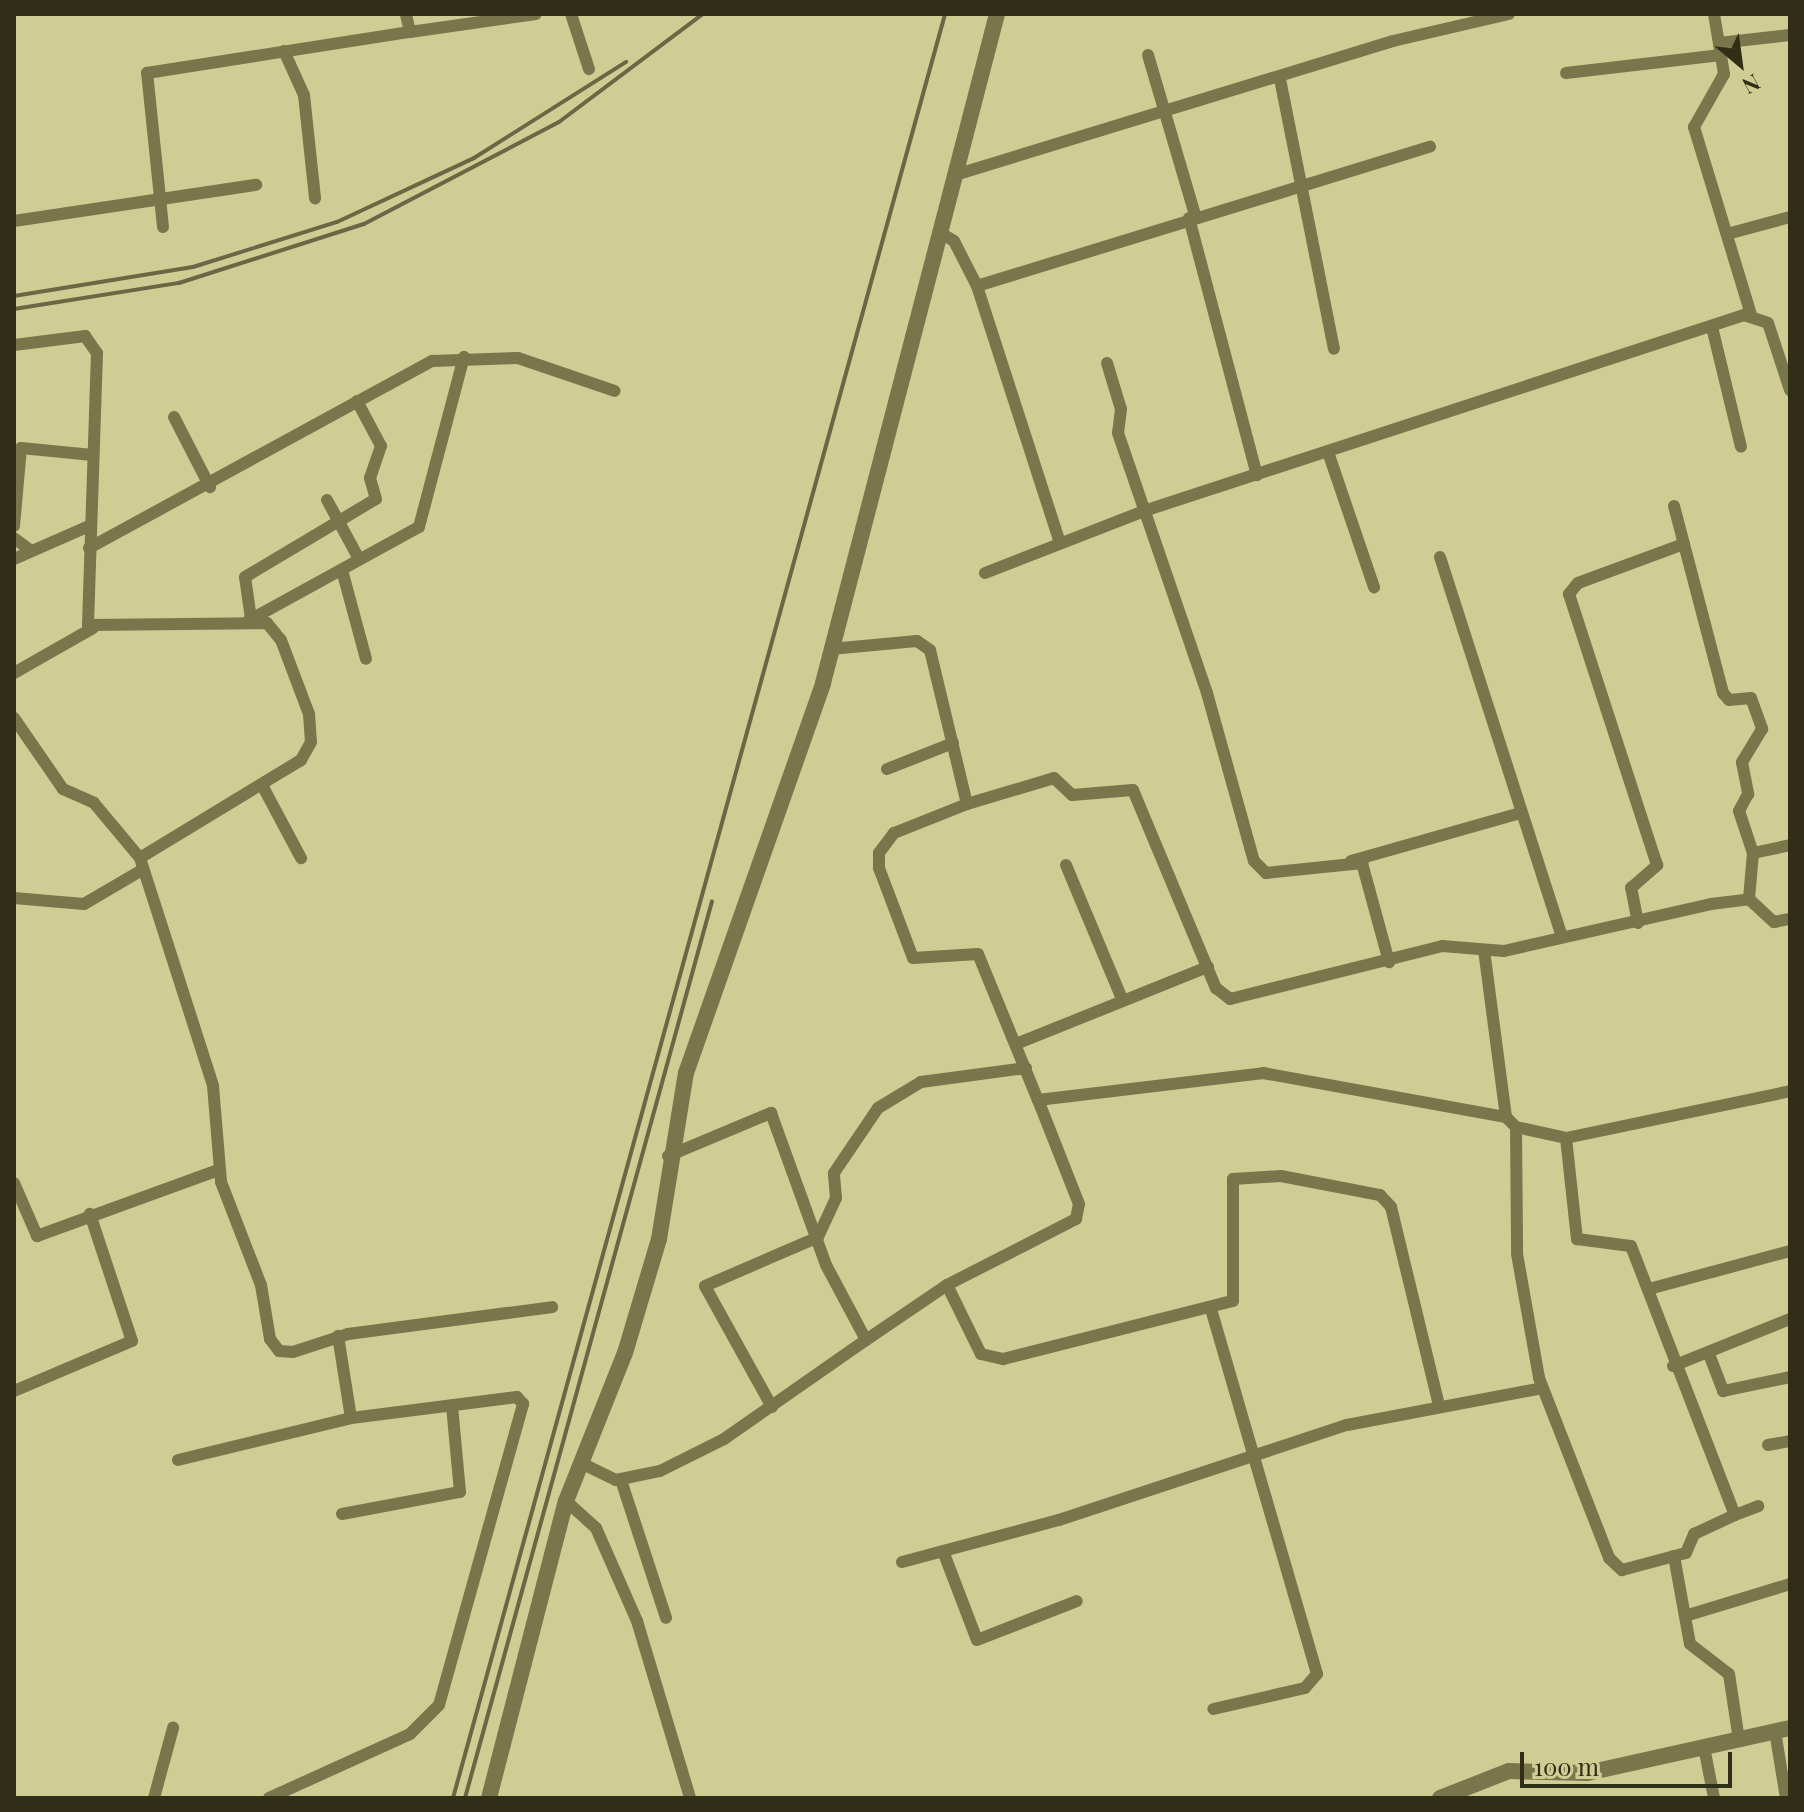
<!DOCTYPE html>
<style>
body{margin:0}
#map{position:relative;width:1804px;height:1812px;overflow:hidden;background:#d0cd94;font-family:"Playfair Display",serif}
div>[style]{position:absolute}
.minor>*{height:12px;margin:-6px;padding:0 6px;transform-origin:6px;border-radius:6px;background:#79764c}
.tertiary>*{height:16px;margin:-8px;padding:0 8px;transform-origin:8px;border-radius:8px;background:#79764c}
.rail>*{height:4px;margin:-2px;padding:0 2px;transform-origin:2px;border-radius:2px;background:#6a6744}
span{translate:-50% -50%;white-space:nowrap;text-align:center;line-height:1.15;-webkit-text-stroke:7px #d0cd94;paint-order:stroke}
.frame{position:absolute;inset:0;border:16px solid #302e17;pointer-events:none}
.north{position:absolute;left:1700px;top:24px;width:80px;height:80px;-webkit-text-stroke:6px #d0cd94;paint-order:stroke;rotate:151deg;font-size:22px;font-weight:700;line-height:32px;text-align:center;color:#302e17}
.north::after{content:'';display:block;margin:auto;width:28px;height:36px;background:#302e17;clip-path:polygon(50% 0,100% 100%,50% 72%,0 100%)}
.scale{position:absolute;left:1520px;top:1752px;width:212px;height:36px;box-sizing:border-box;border:4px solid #302e17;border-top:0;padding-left:10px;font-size:24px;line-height:28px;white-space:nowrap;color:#302e17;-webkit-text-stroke:6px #d0cd94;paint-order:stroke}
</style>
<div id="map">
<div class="minor">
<i style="left:571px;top:14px;width:58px;rotate:71.9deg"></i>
<i style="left:1714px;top:14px;width:61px;rotate:80.5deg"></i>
<i style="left:1724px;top:74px;width:61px;rotate:119.5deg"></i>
<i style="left:1694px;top:127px;width:196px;rotate:73.1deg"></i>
<i style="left:410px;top:32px;width:127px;rotate:-8.1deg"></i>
<i style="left:1719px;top:43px;width:71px;rotate:-6.4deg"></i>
<i style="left:284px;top:51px;width:48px;rotate:65.6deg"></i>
<i style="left:304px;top:95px;width:104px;rotate:83.9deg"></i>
<i style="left:1148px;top:55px;width:167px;rotate:73.6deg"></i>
<i style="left:1566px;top:73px;width:156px;rotate:-6.6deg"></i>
<i style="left:1280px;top:79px;width:275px;rotate:78.7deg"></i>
<i style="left:955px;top:175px;width:458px;rotate:-17deg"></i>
<i style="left:1393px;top:41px;width:119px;rotate:-13.1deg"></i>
<i style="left:1189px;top:218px;width:266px;rotate:75.2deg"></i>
<i style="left:14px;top:221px;width:245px;rotate:-8.5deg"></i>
<i style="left:163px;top:227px;width:155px;rotate:-95.9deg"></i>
<i style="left:147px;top:73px;width:266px;rotate:-8.9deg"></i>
<i style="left:410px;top:32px;width:18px;rotate:-103deg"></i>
<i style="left:941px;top:233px;width:15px;rotate:32deg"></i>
<i style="left:954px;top:241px;width:51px;rotate:62.9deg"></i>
<i style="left:977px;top:286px;width:267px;rotate:72.1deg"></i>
<i style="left:1727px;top:234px;width:65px;rotate:-15.1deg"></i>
<i style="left:977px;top:286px;width:474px;rotate:-17.1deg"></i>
<i style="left:1712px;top:327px;width:123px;rotate:76.4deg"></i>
<i style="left:14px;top:345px;width:72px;rotate:-7.2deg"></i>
<i style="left:85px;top:336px;width:21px;rotate:55deg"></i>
<i style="left:97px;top:353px;width:272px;rotate:91.9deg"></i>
<i style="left:88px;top:625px;width:179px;rotate:-0.6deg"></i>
<i style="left:267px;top:623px;width:22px;rotate:51deg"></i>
<i style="left:281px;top:640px;width:79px;rotate:69.3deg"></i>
<i style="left:309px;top:714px;width:28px;rotate:86deg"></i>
<i style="left:311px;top:742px;width:21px;rotate:119deg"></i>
<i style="left:301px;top:760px;width:188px;rotate:148.7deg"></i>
<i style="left:140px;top:858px;width:239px;rotate:72.2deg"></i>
<i style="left:213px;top:1086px;width:96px;rotate:85.2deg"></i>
<i style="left:221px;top:1182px;width:110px;rotate:68.8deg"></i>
<i style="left:261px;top:1285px;width:55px;rotate:80.5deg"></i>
<i style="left:270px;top:1339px;width:15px;rotate:53deg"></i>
<i style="left:279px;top:1351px;width:14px;rotate:4deg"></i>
<i style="left:293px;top:1352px;width:58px;rotate:-18.1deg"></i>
<i style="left:348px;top:1334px;width:206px;rotate:-7.5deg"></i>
<i style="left:1107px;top:363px;width:48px;rotate:73.1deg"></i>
<i style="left:1121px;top:409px;width:24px;rotate:97deg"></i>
<i style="left:1118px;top:433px;width:275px;rotate:71.1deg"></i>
<i style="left:1207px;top:693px;width:174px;rotate:74.4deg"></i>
<i style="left:1254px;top:861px;width:17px;rotate:45deg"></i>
<i style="left:1266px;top:873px;width:97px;rotate:-5.9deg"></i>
<i style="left:1362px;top:863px;width:103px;rotate:74.7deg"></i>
<i style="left:174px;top:417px;width:79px;rotate:62.8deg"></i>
<i style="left:1328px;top:452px;width:143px;rotate:71.2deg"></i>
<i style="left:327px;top:500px;width:67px;rotate:61.5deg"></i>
<i style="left:1674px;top:506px;width:193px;rotate:75.3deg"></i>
<i style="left:1723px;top:693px;width:9px;rotate:49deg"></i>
<i style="left:1729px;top:700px;width:22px;rotate:-5deg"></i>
<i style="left:1751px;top:698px;width:33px;rotate:70deg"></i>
<i style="left:1762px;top:729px;width:39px;rotate:121deg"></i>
<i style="left:1742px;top:762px;width:33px;rotate:79deg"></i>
<i style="left:1748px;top:794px;width:19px;rotate:118deg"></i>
<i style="left:1739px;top:811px;width:44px;rotate:71.6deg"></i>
<i style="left:1753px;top:853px;width:46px;rotate:95deg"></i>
<i style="left:14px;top:526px;width:78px;rotate:-84.9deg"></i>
<i style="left:21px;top:448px;width:72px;rotate:5.6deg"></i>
<i style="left:14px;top:538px;width:20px;rotate:37deg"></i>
<i style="left:89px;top:548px;width:391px;rotate:-28.6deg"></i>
<i style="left:432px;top:361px;width:86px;rotate:-2deg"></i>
<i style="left:518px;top:358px;width:102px;rotate:18.8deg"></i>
<i style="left:1440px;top:557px;width:399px;rotate:72.2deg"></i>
<i style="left:14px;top:559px;width:82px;rotate:-23.7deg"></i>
<i style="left:342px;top:570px;width:92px;rotate:74.9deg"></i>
<i style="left:985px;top:573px;width:174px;rotate:-21.3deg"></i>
<i style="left:1147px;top:510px;width:628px;rotate:-18.09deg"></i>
<i style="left:1744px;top:315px;width:25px;rotate:18deg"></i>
<i style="left:1768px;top:323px;width:71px;rotate:71.8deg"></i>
<i style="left:251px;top:619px;width:42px;rotate:-98.1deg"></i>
<i style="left:245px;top:577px;width:152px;rotate:-30.8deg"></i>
<i style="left:376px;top:499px;width:22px;rotate:-106deg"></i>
<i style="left:370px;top:478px;width:34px;rotate:-71deg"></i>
<i style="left:381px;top:446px;width:51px;rotate:-118.1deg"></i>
<i style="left:248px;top:621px;width:195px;rotate:-28.8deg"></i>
<i style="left:419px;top:527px;width:176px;rotate:-75.2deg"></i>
<i style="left:831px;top:649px;width:86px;rotate:-5.3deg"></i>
<i style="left:917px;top:641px;width:16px;rotate:35deg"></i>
<i style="left:930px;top:650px;width:158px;rotate:76.5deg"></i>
<i style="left:967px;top:804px;width:91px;rotate:-16.6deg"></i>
<i style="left:1054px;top:778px;width:25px;rotate:43deg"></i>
<i style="left:1072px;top:795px;width:61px;rotate:-4.7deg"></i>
<i style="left:1133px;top:790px;width:215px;rotate:67.3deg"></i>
<i style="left:1216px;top:988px;width:18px;rotate:38deg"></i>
<i style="left:1230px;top:999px;width:219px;rotate:-14deg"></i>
<i style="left:1442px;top:946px;width:62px;rotate:4.6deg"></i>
<i style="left:1504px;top:951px;width:212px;rotate:-12.8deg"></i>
<i style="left:1711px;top:904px;width:38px;rotate:-7deg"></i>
<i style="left:1749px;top:899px;width:34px;rotate:43deg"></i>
<i style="left:1774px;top:922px;width:16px;rotate:-11deg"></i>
<i style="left:14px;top:673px;width:91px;rotate:-29.7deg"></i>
<i style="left:14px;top:718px;width:86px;rotate:55.4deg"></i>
<i style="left:63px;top:789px;width:34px;rotate:24deg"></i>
<i style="left:94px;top:803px;width:72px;rotate:50.1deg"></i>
<i style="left:887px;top:769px;width:71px;rotate:-21.5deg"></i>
<i style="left:262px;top:785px;width:83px;rotate:61.9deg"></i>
<i style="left:967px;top:804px;width:79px;rotate:158.3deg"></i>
<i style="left:894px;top:833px;width:25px;rotate:127deg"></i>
<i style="left:879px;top:853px;width:15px;rotate:90deg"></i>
<i style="left:879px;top:868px;width:96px;rotate:69.3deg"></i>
<i style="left:913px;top:958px;width:65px;rotate:-3.5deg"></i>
<i style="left:978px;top:954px;width:158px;rotate:67.7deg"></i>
<i style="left:1038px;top:1100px;width:227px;rotate:-6.8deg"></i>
<i style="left:1263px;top:1073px;width:247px;rotate:10.3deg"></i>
<i style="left:1753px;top:853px;width:38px;rotate:-12deg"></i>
<i style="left:1351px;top:861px;width:177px;rotate:-15.8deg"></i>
<i style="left:1066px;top:865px;width:147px;rotate:67.3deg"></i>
<i style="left:14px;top:898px;width:70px;rotate:4.9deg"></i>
<i style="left:84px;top:904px;width:67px;rotate:-30.4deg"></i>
<i style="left:1638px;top:923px;width:36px;rotate:-101deg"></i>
<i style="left:1631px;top:888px;width:35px;rotate:-41deg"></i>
<i style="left:1657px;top:865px;width:285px;rotate:-108deg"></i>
<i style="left:1569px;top:594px;width:14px;rotate:-51deg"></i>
<i style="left:1578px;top:583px;width:113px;rotate:-20.2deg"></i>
<i style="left:1484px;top:950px;width:168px;rotate:82.5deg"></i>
<i style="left:1506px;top:1117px;width:14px;rotate:45deg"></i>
<i style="left:1516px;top:1127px;width:51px;rotate:12.4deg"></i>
<i style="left:1566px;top:1138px;width:102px;rotate:83.8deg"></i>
<i style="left:1577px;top:1239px;width:54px;rotate:7.4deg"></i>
<i style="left:1631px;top:1246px;width:288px;rotate:68.9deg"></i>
<i style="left:1735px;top:1515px;width:25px;rotate:-21deg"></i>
<i style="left:1016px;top:1044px;width:207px;rotate:-21.9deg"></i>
<i style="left:1516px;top:1127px;width:127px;rotate:89.5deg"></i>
<i style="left:1517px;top:1254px;width:126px;rotate:79.9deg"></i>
<i style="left:1539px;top:1378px;width:193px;rotate:68.7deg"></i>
<i style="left:1609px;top:1558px;width:18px;rotate:43deg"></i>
<i style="left:1622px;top:1570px;width:66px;rotate:-14.9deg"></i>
<i style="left:1686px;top:1553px;width:21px;rotate:-67deg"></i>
<i style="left:1694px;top:1534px;width:45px;rotate:-24.9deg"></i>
<i style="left:1566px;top:1138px;width:229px;rotate:-11.8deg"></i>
<i style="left:668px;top:1156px;width:112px;rotate:-22.7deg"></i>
<i style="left:771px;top:1113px;width:162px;rotate:70.1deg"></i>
<i style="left:826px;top:1265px;width:85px;rotate:61.9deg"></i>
<i style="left:866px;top:1340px;width:98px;rotate:-34.2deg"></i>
<i style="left:947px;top:1285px;width:145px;rotate:-27.1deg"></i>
<i style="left:1076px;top:1219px;width:15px;rotate:-79deg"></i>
<i style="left:1079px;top:1204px;width:112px;rotate:-111.5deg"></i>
<i style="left:14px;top:1183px;width:58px;rotate:66.5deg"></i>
<i style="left:37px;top:1236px;width:193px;rotate:-20deg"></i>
<i style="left:947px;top:1285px;width:77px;rotate:63.8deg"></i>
<i style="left:981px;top:1354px;width:23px;rotate:13deg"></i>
<i style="left:1003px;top:1359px;width:237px;rotate:-14.2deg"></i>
<i style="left:1233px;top:1301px;width:122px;rotate:-90deg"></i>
<i style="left:1233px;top:1179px;width:48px;rotate:-3.6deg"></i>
<i style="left:1281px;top:1176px;width:101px;rotate:10.9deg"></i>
<i style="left:1380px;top:1195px;width:16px;rotate:47deg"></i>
<i style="left:1391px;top:1207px;width:204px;rotate:76.4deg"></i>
<i style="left:1649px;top:1289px;width:146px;rotate:-15.1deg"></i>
<i style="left:1211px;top:1309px;width:380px;rotate:73.8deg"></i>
<i style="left:1317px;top:1674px;width:18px;rotate:131deg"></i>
<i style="left:1305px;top:1688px;width:94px;rotate:167.1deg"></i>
<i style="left:1709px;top:1354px;width:40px;rotate:69deg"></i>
<i style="left:1723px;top:1391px;width:68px;rotate:-11.8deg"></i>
<i style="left:1673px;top:1366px;width:126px;rotate:-21.9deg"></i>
<i style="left:14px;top:1391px;width:128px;rotate:-23deg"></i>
<i style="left:132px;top:1341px;width:134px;rotate:-108.3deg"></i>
<i style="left:772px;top:1407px;width:138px;rotate:-119deg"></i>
<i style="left:705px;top:1286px;width:123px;rotate:-23.4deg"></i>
<i style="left:818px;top:1237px;width:43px;rotate:-65.2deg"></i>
<i style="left:836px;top:1198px;width:25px;rotate:-95deg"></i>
<i style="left:834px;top:1173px;width:78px;rotate:-55.9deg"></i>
<i style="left:878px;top:1108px;width:50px;rotate:-31.2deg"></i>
<i style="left:921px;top:1082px;width:106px;rotate:-7.6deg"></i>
<i style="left:1768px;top:1445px;width:22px;rotate:-10deg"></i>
<i style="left:178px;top:1460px;width:178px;rotate:-13.6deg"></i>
<i style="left:581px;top:1463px;width:39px;rotate:26deg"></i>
<i style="left:616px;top:1480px;width:45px;rotate:-11.6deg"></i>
<i style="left:660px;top:1471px;width:72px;rotate:-26.6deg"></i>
<i style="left:724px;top:1439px;width:173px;rotate:-34.9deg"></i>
<i style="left:621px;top:1480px;width:145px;rotate:71.9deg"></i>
<i style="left:566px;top:1501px;width:40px;rotate:42deg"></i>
<i style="left:596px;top:1528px;width:102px;rotate:66.2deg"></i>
<i style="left:637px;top:1621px;width:185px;rotate:73.3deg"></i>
<i style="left:342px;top:1514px;width:120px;rotate:-10.6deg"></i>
<i style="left:460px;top:1492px;width:87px;rotate:-95.3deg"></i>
<i style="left:943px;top:1551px;width:95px;rotate:69.1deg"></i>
<i style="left:977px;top:1640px;width:107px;rotate:-21.3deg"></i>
<i style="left:1674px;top:1556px;width:89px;rotate:79.7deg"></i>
<i style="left:1690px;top:1644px;width:49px;rotate:37.6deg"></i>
<i style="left:1729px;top:1674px;width:67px;rotate:81.4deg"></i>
<i style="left:902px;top:1562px;width:163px;rotate:-15deg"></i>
<i style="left:1059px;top:1520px;width:303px;rotate:-18.3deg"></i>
<i style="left:1347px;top:1425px;width:198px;rotate:-10.7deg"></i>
<i style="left:1685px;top:1616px;width:110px;rotate:-16.9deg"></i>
<i style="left:1775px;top:1731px;width:68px;rotate:80.7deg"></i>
<i style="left:1704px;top:1747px;width:52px;rotate:78.9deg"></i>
<i style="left:154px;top:1798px;width:73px;rotate:-74.8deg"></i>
<i style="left:269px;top:1798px;width:155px;rotate:-24.4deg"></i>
<i style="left:410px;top:1734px;width:41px;rotate:-45deg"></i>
<i style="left:439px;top:1705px;width:313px;rotate:-74.4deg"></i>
<i style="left:523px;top:1404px;width:9px;rotate:-131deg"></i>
<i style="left:517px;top:1397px;width:167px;rotate:172.8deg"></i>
<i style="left:351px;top:1418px;width:83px;rotate:-99deg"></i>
</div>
<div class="tertiary">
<i style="left:489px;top:1798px;width:307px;rotate:-75.5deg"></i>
<i style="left:566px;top:1501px;width:159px;rotate:-68.3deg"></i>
<i style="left:625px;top:1353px;width:119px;rotate:-73.4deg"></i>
<i style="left:659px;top:1239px;width:168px;rotate:-80.8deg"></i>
<i style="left:686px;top:1073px;width:413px;rotate:-70.6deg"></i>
<i style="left:823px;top:683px;width:691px;rotate:-75.42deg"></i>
<i style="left:1440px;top:1798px;width:74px;rotate:-21.4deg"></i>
<i style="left:1509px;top:1771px;width:78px;rotate:1.5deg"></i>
<i style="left:1587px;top:1773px;width:208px;rotate:-12.5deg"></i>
</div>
<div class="rail">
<i style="left:14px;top:296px;width:181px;rotate:-9.2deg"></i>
<i style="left:193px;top:267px;width:151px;rotate:-17.4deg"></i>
<i style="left:337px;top:222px;width:151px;rotate:-25deg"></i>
<i style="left:474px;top:158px;width:180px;rotate:-32.3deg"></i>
<i style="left:14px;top:309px;width:167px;rotate:-9deg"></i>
<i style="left:179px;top:283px;width:194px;rotate:-17.7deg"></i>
<i style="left:364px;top:224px;width:220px;rotate:-27.6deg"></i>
<i style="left:559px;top:122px;width:180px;rotate:-36.9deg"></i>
<i style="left:453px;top:1798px;width:1851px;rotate:-74.58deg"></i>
<i style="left:465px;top:1798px;width:930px;rotate:-74.6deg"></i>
</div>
<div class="frame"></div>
<div class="north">N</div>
<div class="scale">100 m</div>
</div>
